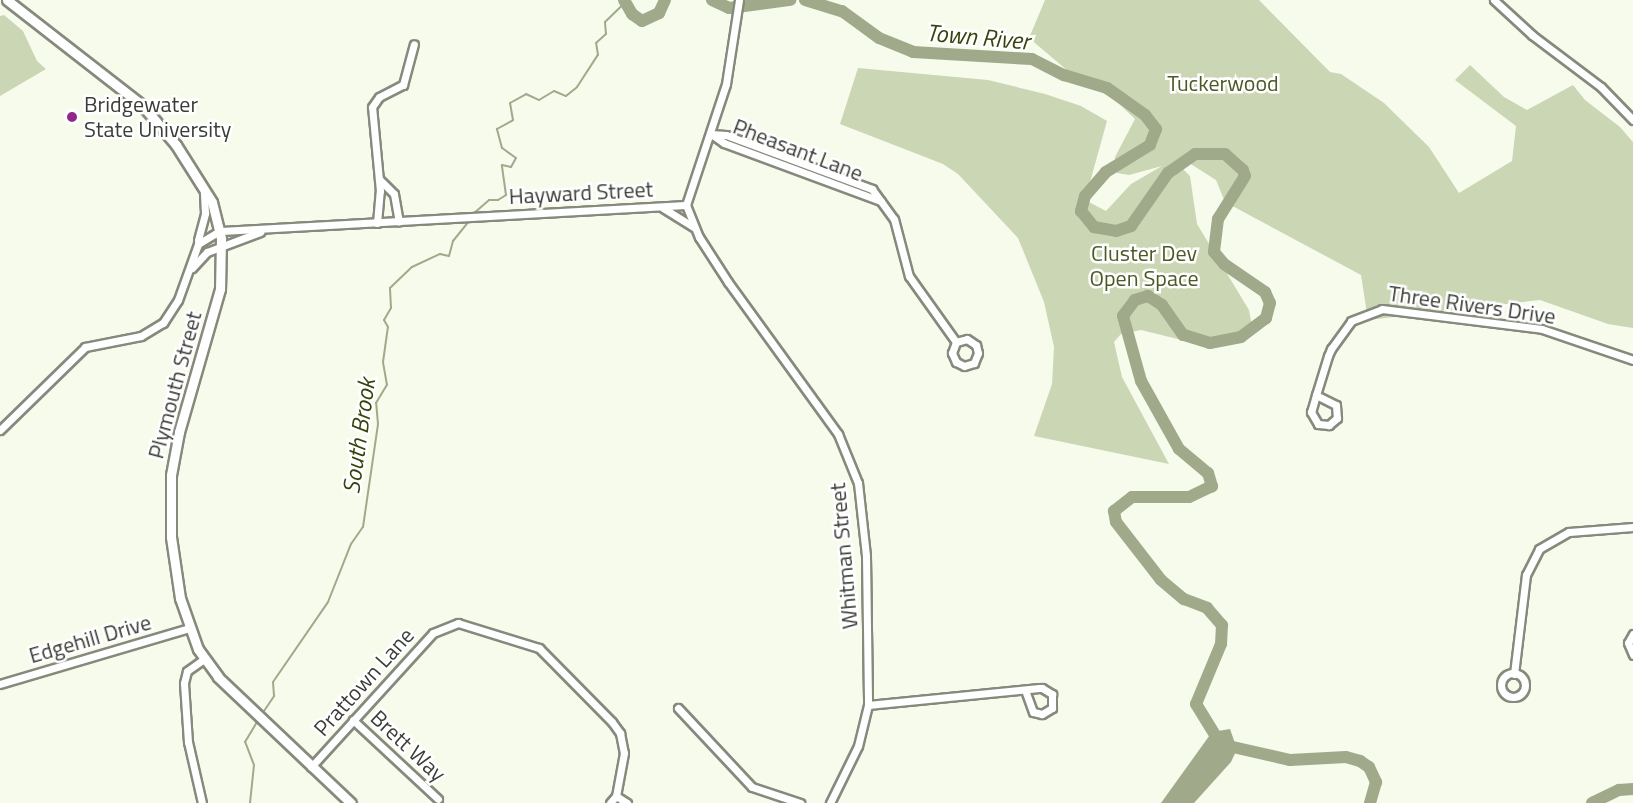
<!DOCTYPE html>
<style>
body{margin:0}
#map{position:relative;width:1633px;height:803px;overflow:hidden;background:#f6fbec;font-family:"Titillium Web",sans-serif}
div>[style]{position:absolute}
.green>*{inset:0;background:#cbd6b5}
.water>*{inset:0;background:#a0aa8a}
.stream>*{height:2px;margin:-1px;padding:0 1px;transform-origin:1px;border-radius:1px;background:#a0aa8a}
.river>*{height:12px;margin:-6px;padding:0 6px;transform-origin:6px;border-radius:6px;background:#a0aa8a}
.roads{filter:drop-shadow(2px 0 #868a7d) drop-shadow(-2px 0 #868a7d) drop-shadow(0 2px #868a7d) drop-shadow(0 -2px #868a7d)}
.minor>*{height:7px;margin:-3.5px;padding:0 3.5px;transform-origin:3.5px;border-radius:3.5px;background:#fff}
.minor>.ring{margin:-3.5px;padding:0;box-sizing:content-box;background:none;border:7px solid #fff;border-radius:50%}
.major>*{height:9px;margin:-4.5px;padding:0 4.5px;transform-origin:4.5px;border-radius:4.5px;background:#fff}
.dots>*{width:16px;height:16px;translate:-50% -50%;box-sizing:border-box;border:3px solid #fff;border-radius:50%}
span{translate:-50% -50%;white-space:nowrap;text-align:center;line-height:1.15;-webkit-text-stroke:5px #fff;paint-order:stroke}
.park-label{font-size:22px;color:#4c5925}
.poi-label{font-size:22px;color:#3b3d38}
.left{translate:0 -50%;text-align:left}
.street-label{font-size:22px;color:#3b3d38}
.water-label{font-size:24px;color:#36430c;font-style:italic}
</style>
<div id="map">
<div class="green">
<i style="clip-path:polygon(1045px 0,1259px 0,1330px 72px,1341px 74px,1384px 103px,1429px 147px,1459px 193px,1512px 161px,1516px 126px,1455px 80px,1470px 65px,1504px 97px,1527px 110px,1573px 85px,1585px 100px,1620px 127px,1633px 142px,1633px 328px,1608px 324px,1540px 300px,1368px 320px,1361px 275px,1225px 202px,1216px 180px,1186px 161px,1177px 163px,1190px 176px,1197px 224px,1249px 310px,1253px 332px,1239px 343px,1214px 348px,1141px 330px,1121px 334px,1114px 342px,1122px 377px,1169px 464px,1034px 436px,1052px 384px,1054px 347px,1044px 302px,1018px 238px,958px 174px,943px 164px,840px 124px,858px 68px,988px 80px,1045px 94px,1081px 106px,1107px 121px,1085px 200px,1106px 211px,1131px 184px,1162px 166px,1129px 175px,1117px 173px,1115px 157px,1135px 119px,1112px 97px,1068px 71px,1029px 38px)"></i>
<i style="clip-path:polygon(4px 15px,23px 31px,37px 61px,46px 69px,0 96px,0 16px)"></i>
</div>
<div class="water">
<i style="clip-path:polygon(1230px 729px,1237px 749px,1231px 762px,1194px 803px,1161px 803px,1212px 732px)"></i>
</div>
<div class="stream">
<i style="left:473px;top:214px;width:21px;rotate:-41deg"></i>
<i style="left:489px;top:200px;width:9px"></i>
<i style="left:498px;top:200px;width:9px;rotate:-32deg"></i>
<i style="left:506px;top:195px;width:30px;rotate:-98deg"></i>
<i style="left:502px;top:165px;width:9px;rotate:13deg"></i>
<i style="left:511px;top:167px;width:10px;rotate:-61deg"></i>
<i style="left:516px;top:158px;width:17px;rotate:-144deg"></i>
<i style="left:502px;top:148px;width:20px;rotate:-105deg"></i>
<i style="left:497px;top:129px;width:18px;rotate:-29deg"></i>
<i style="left:513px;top:120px;width:17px;rotate:-100deg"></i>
<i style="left:510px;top:103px;width:18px;rotate:-29deg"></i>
<i style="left:526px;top:94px;width:14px;rotate:25deg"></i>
<i style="left:539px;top:100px;width:17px;rotate:-31deg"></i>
<i style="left:554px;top:91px;width:13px;rotate:23deg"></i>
<i style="left:566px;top:96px;width:14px;rotate:-39deg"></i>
<i style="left:577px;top:87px;width:38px;rotate:-57deg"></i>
<i style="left:598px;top:55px;width:12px;rotate:-99deg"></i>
<i style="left:596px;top:43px;width:13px;rotate:-42deg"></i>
<i style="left:606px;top:34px;width:12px;rotate:-95deg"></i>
<i style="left:605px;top:22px;width:28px;rotate:-44deg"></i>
<i style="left:262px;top:714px;width:22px;rotate:-56deg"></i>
<i style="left:274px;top:696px;width:14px;rotate:-94deg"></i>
<i style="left:273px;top:682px;width:97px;rotate:-55.5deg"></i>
<i style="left:328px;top:602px;width:62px;rotate:-68.4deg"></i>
<i style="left:351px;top:544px;width:21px;rotate:-55deg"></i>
<i style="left:363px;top:527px;width:104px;rotate:-81.7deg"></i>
<i style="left:378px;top:424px;width:21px;rotate:-95deg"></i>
<i style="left:376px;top:403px;width:21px;rotate:-59deg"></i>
<i style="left:387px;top:385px;width:23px;rotate:-100deg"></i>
<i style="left:383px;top:362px;width:35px;rotate:-82deg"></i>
<i style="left:388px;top:327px;width:8px;rotate:-120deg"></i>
<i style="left:384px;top:320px;width:14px;rotate:-60deg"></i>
<i style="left:391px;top:308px;width:20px;rotate:-93deg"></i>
<i style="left:390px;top:288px;width:30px;rotate:-44deg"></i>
<i style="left:412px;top:267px;width:31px;rotate:-25deg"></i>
<i style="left:440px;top:254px;width:9px;rotate:13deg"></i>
<i style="left:449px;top:256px;width:16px;rotate:-75deg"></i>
<i style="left:453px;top:241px;width:28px;rotate:-51deg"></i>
<i style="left:250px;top:803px;width:38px;rotate:-84deg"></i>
<i style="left:254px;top:765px;width:25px;rotate:-111deg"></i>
<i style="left:245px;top:742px;width:27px;rotate:-59deg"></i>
</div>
<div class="river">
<i style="left:624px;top:0;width:16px;rotate:60deg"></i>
<i style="left:632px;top:14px;width:12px;rotate:35deg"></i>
<i style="left:642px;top:21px;width:19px;rotate:-25deg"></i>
<i style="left:659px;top:13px;width:14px;rotate:-65deg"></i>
<i style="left:712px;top:0;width:19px;rotate:25deg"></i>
<i style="left:729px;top:8px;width:62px;rotate:-7.5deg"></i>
<i style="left:805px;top:0;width:39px;rotate:17deg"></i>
<i style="left:842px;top:11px;width:46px;rotate:36.1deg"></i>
<i style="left:879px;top:38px;width:37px;rotate:22deg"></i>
<i style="left:913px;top:52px;width:119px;rotate:3.4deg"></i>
<i style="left:1032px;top:59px;width:36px;rotate:27deg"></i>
<i style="left:1064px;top:75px;width:45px;rotate:16.8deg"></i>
<i style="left:1107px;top:88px;width:47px;rotate:35.4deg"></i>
<i style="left:1145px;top:115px;width:18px;rotate:52deg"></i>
<i style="left:1156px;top:129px;width:17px;rotate:111deg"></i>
<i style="left:1150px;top:145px;width:52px;rotate:148.5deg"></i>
<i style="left:1106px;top:172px;width:32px;rotate:131deg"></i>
<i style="left:1085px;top:196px;width:16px;rotate:105deg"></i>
<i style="left:1081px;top:211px;width:21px;rotate:51deg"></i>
<i style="left:1094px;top:227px;width:22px;rotate:10deg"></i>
<i style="left:1116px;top:231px;width:16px;rotate:-18deg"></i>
<i style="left:1131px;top:226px;width:65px;rotate:-55.1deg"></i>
<i style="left:1168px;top:173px;width:33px;rotate:-35deg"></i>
<i style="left:1195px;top:154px;width:30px"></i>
<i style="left:1225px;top:154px;width:24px;rotate:42deg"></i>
<i style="left:1243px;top:170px;width:6px;rotate:72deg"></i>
<i style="left:1245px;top:176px;width:51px;rotate:122.1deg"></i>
<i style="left:1218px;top:219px;width:33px;rotate:97deg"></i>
<i style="left:1214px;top:252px;width:16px;rotate:50deg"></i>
<i style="left:1224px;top:264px;width:50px;rotate:34.3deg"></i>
<i style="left:1265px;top:292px;width:12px;rotate:66deg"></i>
<i style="left:1270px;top:303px;width:16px;rotate:105deg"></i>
<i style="left:1266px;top:318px;width:31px;rotate:143deg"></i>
<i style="left:1241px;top:337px;width:32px;rotate:169deg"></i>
<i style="left:1210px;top:343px;width:28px;rotate:-163deg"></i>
<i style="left:1183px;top:335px;width:37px;rotate:-125deg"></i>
<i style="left:1162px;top:305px;width:17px;rotate:-147deg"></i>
<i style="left:1148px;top:296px;width:14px;rotate:163deg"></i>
<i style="left:1135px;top:300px;width:20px;rotate:127deg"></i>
<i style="left:1123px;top:316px;width:67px;rotate:74.5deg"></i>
<i style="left:1141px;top:381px;width:78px;rotate:60.8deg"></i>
<i style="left:1179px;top:449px;width:38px;rotate:40deg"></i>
<i style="left:1208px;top:473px;width:14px;rotate:73deg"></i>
<i style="left:1212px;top:486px;width:25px;rotate:154deg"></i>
<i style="left:1189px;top:497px;width:57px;rotate:180deg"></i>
<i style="left:1132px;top:497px;width:23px;rotate:142deg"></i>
<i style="left:1114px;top:511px;width:11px;rotate:80deg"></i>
<i style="left:1116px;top:522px;width:73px;rotate:52.2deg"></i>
<i style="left:1161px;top:580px;width:30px;rotate:40deg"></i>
<i style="left:1184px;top:599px;width:25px;rotate:21deg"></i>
<i style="left:1207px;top:608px;width:23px;rotate:49deg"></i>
<i style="left:1222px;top:625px;width:19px;rotate:93deg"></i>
<i style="left:1221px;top:644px;width:65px;rotate:112.6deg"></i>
<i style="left:1196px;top:704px;width:46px;rotate:58.4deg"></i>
<i style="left:1224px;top:745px;width:68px;rotate:12.8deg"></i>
<i style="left:1290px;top:760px;width:56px;rotate:-3.1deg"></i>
<i style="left:1346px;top:757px;width:15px;rotate:16deg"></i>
<i style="left:1360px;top:761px;width:11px;rotate:34deg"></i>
<i style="left:1369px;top:767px;width:17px;rotate:65deg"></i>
<i style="left:1376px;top:782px;width:22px;rotate:106deg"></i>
<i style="left:1592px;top:803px;width:30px;rotate:-26deg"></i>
<i style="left:1619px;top:790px;width:14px;rotate:-4deg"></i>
</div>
<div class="roads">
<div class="minor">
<i style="left:1494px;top:0;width:52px;rotate:42.6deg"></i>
<i style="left:1532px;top:35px;width:86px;rotate:37deg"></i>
<i style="left:1601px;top:87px;width:46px;rotate:45.9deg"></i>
<i style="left:710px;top:134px;width:16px;rotate:4deg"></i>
<i style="left:726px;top:135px;width:156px;rotate:20.3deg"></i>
<i style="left:872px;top:189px;width:37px;rotate:54deg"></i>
<i style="left:894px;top:219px;width:59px;rotate:75.3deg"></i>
<i style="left:909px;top:276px;width:81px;rotate:54.5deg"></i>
<i style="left:956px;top:342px;width:11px;rotate:-15deg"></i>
<i style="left:967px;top:339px;width:11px;rotate:34deg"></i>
<i style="left:976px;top:345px;width:8px;rotate:76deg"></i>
<i style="left:978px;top:353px;width:11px;rotate:112deg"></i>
<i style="left:974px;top:363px;width:10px;rotate:163deg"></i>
<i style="left:964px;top:366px;width:9px;rotate:-153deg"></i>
<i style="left:956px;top:362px;width:10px;rotate:-114deg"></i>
<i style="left:952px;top:353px;width:12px;rotate:-70deg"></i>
<i style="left:711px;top:134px;width:16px;rotate:35deg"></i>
<i style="left:724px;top:143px;width:167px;rotate:20.3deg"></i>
<i style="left:379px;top:179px;width:21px;rotate:45deg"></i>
<i style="left:394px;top:194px;width:28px;rotate:80deg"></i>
<i style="left:686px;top:205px;width:35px;rotate:68deg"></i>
<i style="left:699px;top:237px;width:54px;rotate:57.2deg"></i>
<i style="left:728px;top:282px;width:188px;rotate:54.1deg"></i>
<i style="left:838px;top:434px;width:53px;rotate:67.8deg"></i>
<i style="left:858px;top:483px;width:73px;rotate:83.7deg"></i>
<i style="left:866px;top:556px;width:149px;rotate:89.2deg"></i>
<i style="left:868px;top:705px;width:42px;rotate:103.7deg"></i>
<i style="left:858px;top:746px;width:64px;rotate:116.2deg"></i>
<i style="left:663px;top:208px;width:36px;rotate:32deg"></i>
<i style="left:377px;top:223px;width:32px;rotate:-85deg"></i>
<i style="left:380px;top:191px;width:84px;rotate:-95.4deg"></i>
<i style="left:372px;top:107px;width:12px;rotate:-55deg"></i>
<i style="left:379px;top:97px;width:27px;rotate:-27deg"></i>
<i style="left:403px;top:85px;width:42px;rotate:-75deg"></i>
<i style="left:198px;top:240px;width:28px;rotate:-75deg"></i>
<i style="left:205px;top:213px;width:21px;rotate:-93deg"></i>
<i style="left:192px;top:268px;width:22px;rotate:-47deg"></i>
<i style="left:207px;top:252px;width:57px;rotate:-20.7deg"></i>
<i style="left:1316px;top:395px;width:22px;rotate:27deg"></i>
<i style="left:1336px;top:405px;width:13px;rotate:86deg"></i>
<i style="left:1337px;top:418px;width:11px;rotate:139deg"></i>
<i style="left:1329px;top:425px;width:11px;rotate:-175deg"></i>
<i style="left:1318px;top:424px;width:14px;rotate:-120deg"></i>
<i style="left:1311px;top:412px;width:3px;rotate:-72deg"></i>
<i style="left:1312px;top:409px;width:15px;rotate:-74deg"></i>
<i style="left:1316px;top:395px;width:41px;rotate:-72.9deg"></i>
<i style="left:1328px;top:356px;width:8px;rotate:-67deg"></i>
<i style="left:1331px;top:349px;width:34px;rotate:-54deg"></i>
<i style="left:1351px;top:321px;width:33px;rotate:-21deg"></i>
<i style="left:1382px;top:309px;width:161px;rotate:7.1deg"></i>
<i style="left:1542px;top:329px;width:96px;rotate:18.8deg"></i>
<i style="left:0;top:430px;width:119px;rotate:-44.3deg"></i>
<i style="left:85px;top:347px;width:57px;rotate:-11.1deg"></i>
<i style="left:141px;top:336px;width:26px;rotate:-31deg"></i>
<i style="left:163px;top:323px;width:27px;rotate:-57deg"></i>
<i style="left:178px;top:300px;width:59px;rotate:-70.3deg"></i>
<i style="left:198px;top:244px;width:26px;rotate:-31deg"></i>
<i style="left:220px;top:231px;width:467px;rotate:-3.2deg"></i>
<i style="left:686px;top:205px;width:127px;rotate:-71.7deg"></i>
<i style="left:726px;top:84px;width:85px;rotate:-81.2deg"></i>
<i style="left:1633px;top:634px;width:10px;rotate:119deg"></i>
<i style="left:1628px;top:643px;width:13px;rotate:67deg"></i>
<i class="ring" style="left:1501px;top:673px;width:17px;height:17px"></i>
<i style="left:1514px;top:674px;width:100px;rotate:-83.1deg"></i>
<i style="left:1526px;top:575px;width:29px;rotate:-63deg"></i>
<i style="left:1539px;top:549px;width:34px;rotate:-30deg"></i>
<i style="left:1569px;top:532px;width:64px;rotate:-4.5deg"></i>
<i style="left:0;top:684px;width:197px;rotate:-16.5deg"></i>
<i style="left:868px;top:705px;width:172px;rotate:-5.7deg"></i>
<i style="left:1039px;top:688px;width:3px"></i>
<i style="left:1042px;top:688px;width:12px;rotate:31deg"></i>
<i style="left:1052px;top:694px;width:14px;rotate:90deg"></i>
<i style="left:1052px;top:708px;width:12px;rotate:149deg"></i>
<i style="left:1042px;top:714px;width:9px;rotate:-167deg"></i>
<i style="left:1033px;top:712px;width:23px;rotate:-110deg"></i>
<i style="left:678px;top:708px;width:108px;rotate:46.9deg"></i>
<i style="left:752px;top:787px;width:51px;rotate:18.4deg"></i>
<i style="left:353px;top:720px;width:116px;rotate:42.9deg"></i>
<i style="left:311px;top:767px;width:181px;rotate:-47.7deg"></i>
<i style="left:433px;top:633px;width:27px;rotate:-22deg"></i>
<i style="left:458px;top:623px;width:85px;rotate:17.2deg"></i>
<i style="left:539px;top:648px;width:104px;rotate:45.4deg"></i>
<i style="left:612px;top:722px;width:14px;rotate:54deg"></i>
<i style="left:620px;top:733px;width:20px;rotate:79deg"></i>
<i style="left:624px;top:753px;width:44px;rotate:100.5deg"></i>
<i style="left:616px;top:796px;width:9px;rotate:131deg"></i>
<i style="left:616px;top:796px;width:13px;rotate:32deg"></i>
<i style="left:202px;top:803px;width:63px;rotate:-102.9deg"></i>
<i style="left:188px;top:742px;width:59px;rotate:-93.9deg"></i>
<i style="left:184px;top:683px;width:12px;rotate:-76deg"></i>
<i style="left:187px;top:671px;width:21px;rotate:-35deg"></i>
</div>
<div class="major">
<i style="left:7px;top:0;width:172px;rotate:37.9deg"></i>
<i style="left:143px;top:106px;width:51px;rotate:49.8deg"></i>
<i style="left:176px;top:145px;width:67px;rotate:57.7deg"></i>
<i style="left:212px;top:202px;width:38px;rotate:76deg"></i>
<i style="left:221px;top:239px;width:50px;rotate:91.1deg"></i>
<i style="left:220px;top:289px;width:149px;rotate:106deg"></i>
<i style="left:179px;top:432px;width:44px;rotate:100.5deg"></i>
<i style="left:171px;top:475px;width:62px;rotate:90deg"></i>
<i style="left:171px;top:537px;width:62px;rotate:81.6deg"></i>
<i style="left:180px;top:598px;width:54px;rotate:70.6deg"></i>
<i style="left:198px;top:649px;width:34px;rotate:54deg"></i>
<i style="left:218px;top:677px;width:183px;rotate:43.5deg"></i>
</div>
</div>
<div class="dots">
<i style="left:72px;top:117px;background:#922789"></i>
</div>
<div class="park-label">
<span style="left:1223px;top:84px">Tuckerwood</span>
<span style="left:1144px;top:266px">Cluster Dev<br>Open Space</span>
</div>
<div class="poi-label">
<span class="left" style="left:84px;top:117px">Bridgewater<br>State University</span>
</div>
<div class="street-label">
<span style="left:798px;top:150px;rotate:21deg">Pheasant Lane</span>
<span style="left:581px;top:193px;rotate:-3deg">Hayward Street</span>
<span style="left:1472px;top:305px;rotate:8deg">Three Rivers Drive</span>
<span style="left:175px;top:385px;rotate:-75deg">Plymouth Street</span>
<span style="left:844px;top:556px;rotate:-95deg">Whitman Street</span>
<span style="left:90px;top:639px;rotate:-16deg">Edgehill Drive</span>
<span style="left:364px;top:682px;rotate:-48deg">Prattown Lane</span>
<span style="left:408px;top:746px;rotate:43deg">Brett Way</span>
</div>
<div class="water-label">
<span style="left:978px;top:37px;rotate:5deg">Town River</span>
<span style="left:359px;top:436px;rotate:-82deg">South Brook</span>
</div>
</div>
